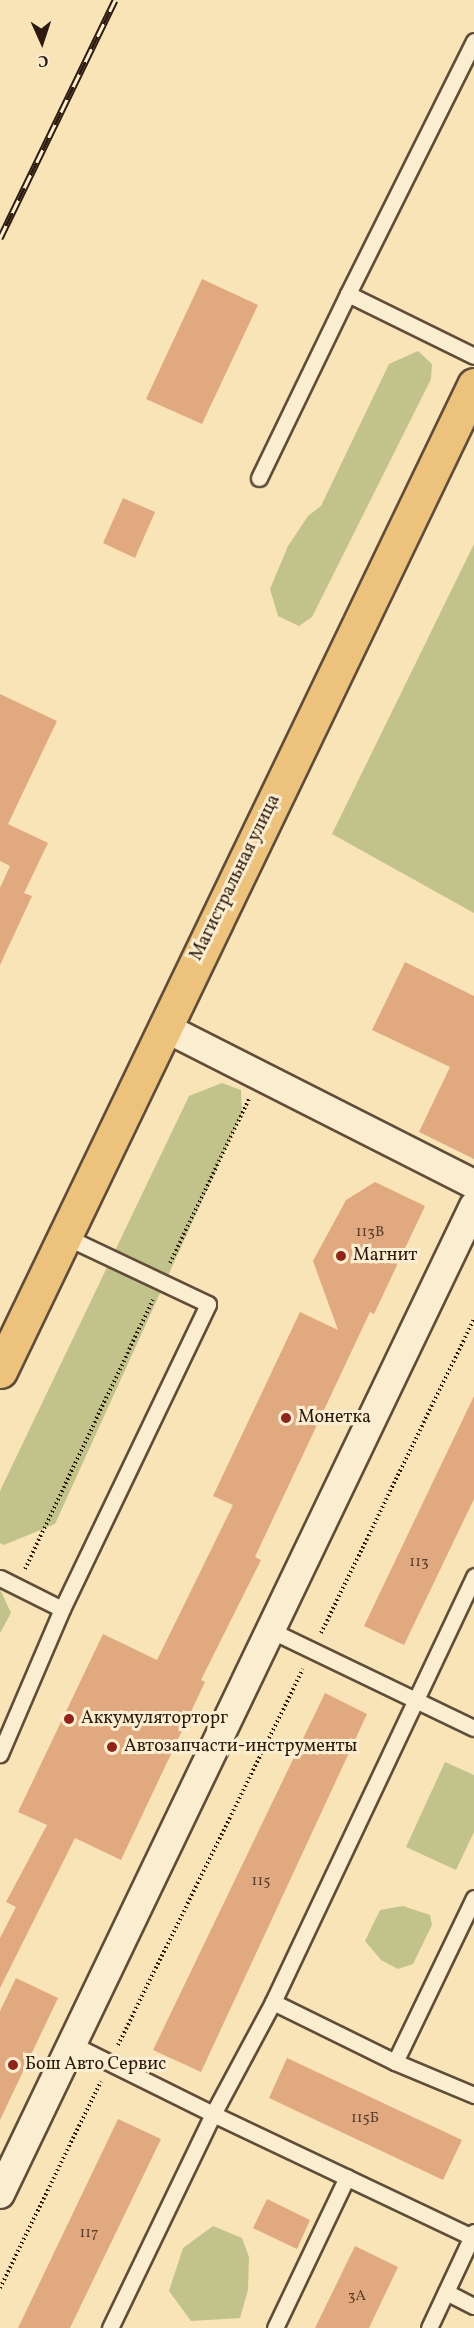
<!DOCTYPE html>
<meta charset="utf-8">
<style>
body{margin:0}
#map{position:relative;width:474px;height:2328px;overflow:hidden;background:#f9e4b7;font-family:Vollkorn,serif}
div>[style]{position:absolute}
.green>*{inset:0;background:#c2c38b}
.building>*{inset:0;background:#e1a980}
.path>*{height:4px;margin-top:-2px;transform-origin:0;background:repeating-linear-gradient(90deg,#2d1b0f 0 1.5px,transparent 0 4.5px)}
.roads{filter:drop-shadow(2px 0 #604d39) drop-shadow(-2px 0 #604d39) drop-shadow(0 2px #604d39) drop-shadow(0 -2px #604d39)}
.lane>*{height:15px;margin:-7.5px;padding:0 7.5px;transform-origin:7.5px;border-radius:7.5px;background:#fbedd0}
.street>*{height:28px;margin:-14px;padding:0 14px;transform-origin:14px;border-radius:14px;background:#fbedd0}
.primary>*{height:33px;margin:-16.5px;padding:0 16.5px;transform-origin:16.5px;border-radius:16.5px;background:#ecc27c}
.rail>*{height:7px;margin-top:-3.5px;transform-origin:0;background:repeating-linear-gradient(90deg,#fbedd0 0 14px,#2d1b0f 0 28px);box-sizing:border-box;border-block:2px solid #2d1b0f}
.dots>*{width:16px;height:16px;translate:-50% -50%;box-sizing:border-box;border:3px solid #fbedd0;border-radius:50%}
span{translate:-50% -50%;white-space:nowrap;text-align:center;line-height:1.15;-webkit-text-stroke:6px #fbedd0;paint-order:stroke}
.number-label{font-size:15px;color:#5a3e2b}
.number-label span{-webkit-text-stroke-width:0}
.street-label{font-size:18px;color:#2d1b0f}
.poi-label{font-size:18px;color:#2d1b0f}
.left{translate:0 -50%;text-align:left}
.north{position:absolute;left:12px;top:12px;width:60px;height:60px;-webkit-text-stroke:4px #fbedd0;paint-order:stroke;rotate:177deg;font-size:16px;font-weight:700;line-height:24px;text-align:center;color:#2d1b0f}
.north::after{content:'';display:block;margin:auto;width:21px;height:27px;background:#2d1b0f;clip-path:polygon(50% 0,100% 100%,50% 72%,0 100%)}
</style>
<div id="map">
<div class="green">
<i style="clip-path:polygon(418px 351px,432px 364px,431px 379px,312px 617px,299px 626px,278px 616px,270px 589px,288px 546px,308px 516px,321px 506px,389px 364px)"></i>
<i style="clip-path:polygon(474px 544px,474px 913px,332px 834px)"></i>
<i style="clip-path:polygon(222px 1083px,241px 1090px,242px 1113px,55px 1524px,4px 1545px,0 1543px,0 1491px,189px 1096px)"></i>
<i style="clip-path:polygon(0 1589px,11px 1613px,0 1633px)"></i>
<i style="clip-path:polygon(445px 1762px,474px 1775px,474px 1832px,456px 1870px,406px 1847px)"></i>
<i style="clip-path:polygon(403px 1906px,430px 1915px,432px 1925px,413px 1964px,398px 1969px,381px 1960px,365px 1941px,380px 1910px)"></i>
<i style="clip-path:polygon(213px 2226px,242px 2238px,249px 2257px,248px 2290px,240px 2318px,191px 2321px,169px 2291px,183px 2248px)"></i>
</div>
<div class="building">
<i style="clip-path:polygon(202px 279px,258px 305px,202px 424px,146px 399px)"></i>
<i style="clip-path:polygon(123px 498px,155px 512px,135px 558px,103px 543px)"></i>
<i style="clip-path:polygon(0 694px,57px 721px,8px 824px,48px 843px,24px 893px,32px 896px,0 965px,0 888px,10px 866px,0 861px)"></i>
<i style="clip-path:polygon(405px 962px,474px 996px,474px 1159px,419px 1132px,450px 1067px,372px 1030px)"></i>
<i style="clip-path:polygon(375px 1182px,425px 1206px,374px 1314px,370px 1312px,255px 1557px,261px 1560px,201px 1680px,205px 1682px,121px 1860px,75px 1838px,0 1988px,0 1938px,16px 1907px,6px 1902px,47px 1825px,18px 1812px,103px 1634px,157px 1660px,233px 1505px,213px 1496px,300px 1312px,338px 1330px,313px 1261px,346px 1200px)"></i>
<i style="clip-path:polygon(474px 1396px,474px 1499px,404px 1645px,364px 1626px)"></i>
<i style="clip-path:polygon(325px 1693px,367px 1714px,201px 2072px,153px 2050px)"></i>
<i style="clip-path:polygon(16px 1978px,58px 1998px,0 2120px,0 2011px)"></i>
<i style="clip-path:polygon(287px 2058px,462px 2140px,443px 2180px,269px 2098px)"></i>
<i style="clip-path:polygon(118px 2119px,161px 2139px,70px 2328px,18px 2328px)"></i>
<i style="clip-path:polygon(267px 2199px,310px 2220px,297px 2249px,253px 2228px)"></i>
<i style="clip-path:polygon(355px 2246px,398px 2267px,369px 2328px,315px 2328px)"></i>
</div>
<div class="path">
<i style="left:170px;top:1263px;width:182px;rotate:-64.3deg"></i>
<i style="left:25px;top:1569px;width:298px;rotate:-64.6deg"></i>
<i style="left:321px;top:1633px;width:349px;rotate:-64deg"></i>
<i style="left:118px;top:2045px;width:419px;rotate:-63.8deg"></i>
<i style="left:0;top:2288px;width:230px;rotate:-64deg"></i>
</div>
<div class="roads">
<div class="lane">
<i style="left:474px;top:41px;width:283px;rotate:116.5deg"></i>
<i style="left:348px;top:294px;width:140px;rotate:26.2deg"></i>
<i style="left:259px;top:478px;width:204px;rotate:-64.2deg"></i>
<i style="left:0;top:1578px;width:69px;rotate:26.6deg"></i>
<i style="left:62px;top:1609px;width:158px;rotate:113.2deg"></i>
<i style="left:62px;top:1609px;width:338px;rotate:-64.4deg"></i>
<i style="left:208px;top:1304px;width:157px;rotate:-154.7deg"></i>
<i style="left:270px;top:1630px;width:226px;rotate:25.7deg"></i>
<i style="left:273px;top:2002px;width:136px;rotate:26.2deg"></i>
<i style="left:395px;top:2062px;width:86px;rotate:22.7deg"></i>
<i style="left:72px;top:2044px;width:157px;rotate:26.4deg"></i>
<i style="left:213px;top:2114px;width:287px;rotate:25.4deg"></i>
<i style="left:395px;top:2062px;width:182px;rotate:-64.3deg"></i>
<i style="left:446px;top:2292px;width:31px;rotate:27deg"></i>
<i style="left:110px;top:2328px;width:237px;rotate:-64.3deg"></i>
<i style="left:213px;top:2114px;width:127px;rotate:-61.8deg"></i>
<i style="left:273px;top:2002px;width:471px;rotate:-64.7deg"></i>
<i style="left:275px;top:2328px;width:167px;rotate:-64.5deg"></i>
<i style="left:429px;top:2328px;width:106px;rotate:-64.9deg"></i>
</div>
<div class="street">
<i style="left:164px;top:1027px;width:347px;rotate:26.9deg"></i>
<i style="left:0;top:2194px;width:1096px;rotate:-64.37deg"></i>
</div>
<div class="primary">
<i style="left:0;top:1371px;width:1094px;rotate:-64.32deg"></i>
</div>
</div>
<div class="rail">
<i style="left:0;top:238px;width:264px;rotate:-64.2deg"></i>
</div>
<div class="dots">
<i style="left:341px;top:1256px;background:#8f2418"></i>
<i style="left:286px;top:1418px;background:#8f2418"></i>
<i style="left:69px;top:1719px;background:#8f2418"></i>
<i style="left:112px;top:1747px;background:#8f2418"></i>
<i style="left:13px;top:2065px;background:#8f2418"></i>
</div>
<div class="number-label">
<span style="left:370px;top:1233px">113В</span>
<span style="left:419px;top:1563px">113</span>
<span style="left:261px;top:1882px">115</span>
<span style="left:365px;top:2119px">115Б</span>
<span style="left:89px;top:2234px">117</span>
<span style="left:357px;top:2297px">3А</span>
</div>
<div class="street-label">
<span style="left:236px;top:878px;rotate:-64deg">Магистральная улица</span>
</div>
<div class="poi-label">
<span class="left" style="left:353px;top:1256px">Магнит</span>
<span class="left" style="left:298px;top:1418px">Монетка</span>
<span class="left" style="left:81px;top:1719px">Аккумуляторторг</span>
<span class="left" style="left:124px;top:1747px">Автозапчасти-инструменты</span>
<span class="left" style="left:25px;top:2065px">Бош Авто Сервис</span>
</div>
<div class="north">С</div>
</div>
